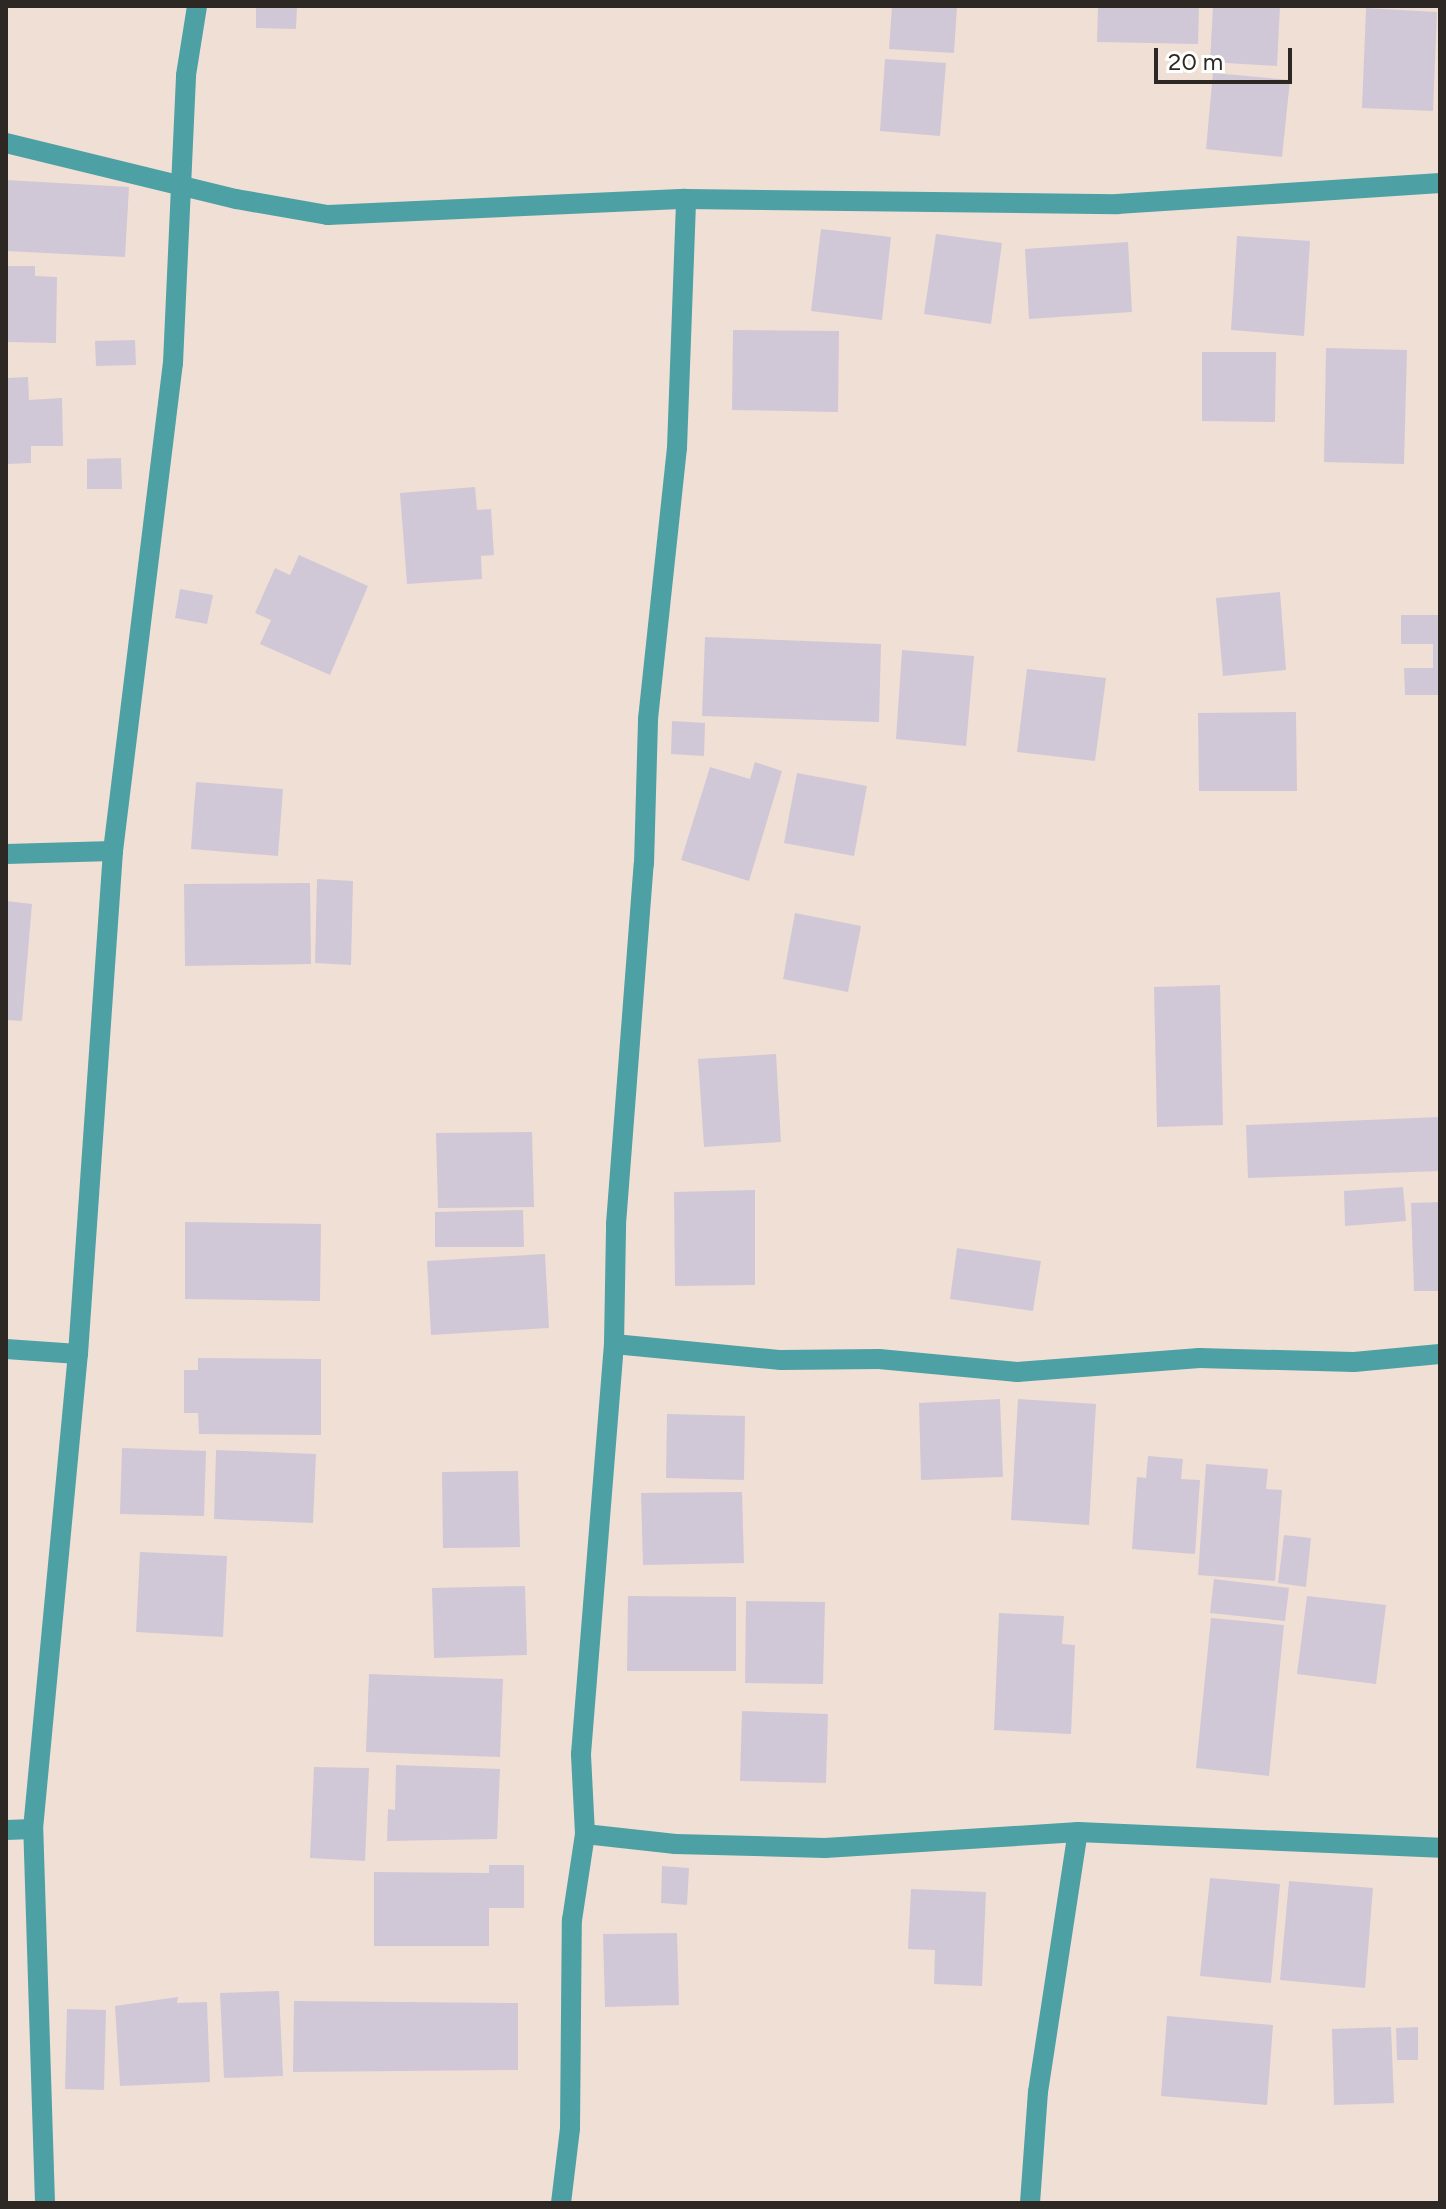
<!DOCTYPE html>
<style>
body{margin:0}
#map{position:relative;width:1446px;height:2209px;overflow:hidden;background:#f0dfd5;font-family:Figtree,sans-serif}
div>[style]{position:absolute}
.building>*{inset:0;background:#d1c8d7}
.street>*{height:20px;margin:-10px;padding:0 10px;transform-origin:10px;border-radius:10px;background:#4da0a4}
span{translate:-50% -50%;white-space:nowrap;text-align:center;line-height:1.15;-webkit-text-stroke:8px #fff;paint-order:stroke}
.frame{position:absolute;inset:0;border:8px solid #2e2824;pointer-events:none}
.scale{position:absolute;left:1154px;top:48px;width:138px;height:36px;box-sizing:border-box;border:4px solid #2e2824;border-top:0;padding-left:10px;font-size:24px;line-height:28px;white-space:nowrap;color:#2e2824;-webkit-text-stroke:6px #fff;paint-order:stroke}
</style>
<div id="map">
<div class="building">
<i style="clip-path:polygon(256px 6px,297px 6px,296px 29px,256px 28px)"></i>
<i style="clip-path:polygon(892px 6px,957px 6px,954px 53px,889px 49px)"></i>
<i style="clip-path:polygon(1098px 6px,1199px 6px,1198px 44px,1097px 42px)"></i>
<i style="clip-path:polygon(1213px 6px,1280px 6px,1277px 66px,1210px 62px)"></i>
<i style="clip-path:polygon(1366px 8px,1437px 12px,1433px 111px,1362px 108px)"></i>
<i style="clip-path:polygon(885px 59px,946px 63px,940px 136px,880px 131px)"></i>
<i style="clip-path:polygon(1213px 73px,1290px 80px,1282px 157px,1206px 149px)"></i>
<i style="clip-path:polygon(6px 180px,129px 187px,125px 257px,6px 251px)"></i>
<i style="clip-path:polygon(821px 229px,891px 237px,882px 320px,811px 311px)"></i>
<i style="clip-path:polygon(936px 234px,1002px 243px,991px 324px,924px 314px)"></i>
<i style="clip-path:polygon(1237px 236px,1310px 241px,1304px 336px,1231px 330px)"></i>
<i style="clip-path:polygon(1128px 242px,1132px 312px,1029px 319px,1025px 249px)"></i>
<i style="clip-path:polygon(6px 266px,35px 266px,35px 276px,57px 277px,56px 343px,6px 342px)"></i>
<i style="clip-path:polygon(733px 330px,839px 331px,838px 412px,732px 410px)"></i>
<i style="clip-path:polygon(135px 340px,136px 365px,96px 366px,95px 341px)"></i>
<i style="clip-path:polygon(1326px 348px,1407px 350px,1404px 464px,1324px 462px)"></i>
<i style="clip-path:polygon(1202px 352px,1276px 352px,1275px 422px,1202px 421px)"></i>
<i style="clip-path:polygon(28px 377px,29px 400px,62px 398px,63px 446px,31px 446px,31px 463px,6px 464px,6px 378px)"></i>
<i style="clip-path:polygon(121px 458px,122px 489px,87px 489px,87px 459px)"></i>
<i style="clip-path:polygon(475px 487px,477px 510px,491px 509px,494px 555px,481px 556px,482px 579px,407px 584px,400px 493px)"></i>
<i style="clip-path:polygon(299px 555px,368px 586px,330px 675px,260px 644px,271px 620px,255px 613px,275px 568px,290px 575px)"></i>
<i style="clip-path:polygon(180px 589px,213px 595px,207px 624px,175px 618px)"></i>
<i style="clip-path:polygon(1280px 592px,1286px 670px,1223px 676px,1216px 598px)"></i>
<i style="clip-path:polygon(1401px 615px,1440px 615px,1440px 695px,1405px 695px,1404px 668px,1433px 668px,1433px 644px,1401px 644px)"></i>
<i style="clip-path:polygon(705px 637px,881px 644px,879px 722px,702px 716px)"></i>
<i style="clip-path:polygon(902px 650px,974px 656px,966px 746px,896px 739px)"></i>
<i style="clip-path:polygon(1027px 669px,1106px 678px,1095px 761px,1017px 752px)"></i>
<i style="clip-path:polygon(1296px 712px,1297px 791px,1199px 791px,1198px 713px)"></i>
<i style="clip-path:polygon(672px 721px,705px 723px,704px 756px,671px 754px)"></i>
<i style="clip-path:polygon(755px 762px,782px 771px,749px 881px,681px 860px,710px 767px,750px 779px)"></i>
<i style="clip-path:polygon(797px 773px,867px 786px,854px 856px,784px 843px)"></i>
<i style="clip-path:polygon(196px 782px,283px 789px,278px 856px,191px 849px)"></i>
<i style="clip-path:polygon(317px 879px,353px 881px,351px 965px,315px 963px)"></i>
<i style="clip-path:polygon(310px 883px,311px 964px,185px 966px,184px 884px)"></i>
<i style="clip-path:polygon(6px 901px,32px 904px,22px 1021px,6px 1020px)"></i>
<i style="clip-path:polygon(795px 913px,861px 926px,848px 992px,783px 979px)"></i>
<i style="clip-path:polygon(1220px 985px,1223px 1125px,1157px 1127px,1154px 987px)"></i>
<i style="clip-path:polygon(776px 1054px,781px 1142px,704px 1147px,698px 1059px)"></i>
<i style="clip-path:polygon(1440px 1117px,1440px 1171px,1248px 1178px,1246px 1125px)"></i>
<i style="clip-path:polygon(532px 1132px,534px 1207px,438px 1208px,436px 1133px)"></i>
<i style="clip-path:polygon(1403px 1187px,1406px 1221px,1345px 1226px,1344px 1191px)"></i>
<i style="clip-path:polygon(755px 1190px,755px 1285px,675px 1286px,674px 1192px)"></i>
<i style="clip-path:polygon(1440px 1202px,1440px 1291px,1414px 1291px,1411px 1203px)"></i>
<i style="clip-path:polygon(523px 1210px,524px 1247px,435px 1247px,435px 1212px)"></i>
<i style="clip-path:polygon(185px 1222px,321px 1224px,320px 1301px,185px 1299px)"></i>
<i style="clip-path:polygon(957px 1248px,1041px 1261px,1033px 1311px,950px 1299px)"></i>
<i style="clip-path:polygon(545px 1254px,549px 1328px,431px 1335px,427px 1261px)"></i>
<i style="clip-path:polygon(198px 1358px,321px 1359px,321px 1435px,199px 1434px,198px 1413px,184px 1413px,184px 1370px,198px 1370px)"></i>
<i style="clip-path:polygon(1000px 1399px,1003px 1477px,921px 1480px,919px 1403px)"></i>
<i style="clip-path:polygon(1018px 1399px,1096px 1404px,1089px 1525px,1011px 1520px)"></i>
<i style="clip-path:polygon(667px 1414px,745px 1416px,744px 1480px,666px 1478px)"></i>
<i style="clip-path:polygon(122px 1448px,206px 1451px,204px 1516px,120px 1514px)"></i>
<i style="clip-path:polygon(216px 1450px,316px 1454px,313px 1523px,214px 1519px)"></i>
<i style="clip-path:polygon(1148px 1456px,1183px 1459px,1181px 1479px,1200px 1480px,1195px 1554px,1132px 1549px,1137px 1477px,1146px 1478px)"></i>
<i style="clip-path:polygon(1206px 1464px,1268px 1469px,1266px 1489px,1282px 1490px,1275px 1581px,1198px 1575px)"></i>
<i style="clip-path:polygon(518px 1471px,520px 1547px,443px 1548px,442px 1472px)"></i>
<i style="clip-path:polygon(742px 1492px,744px 1563px,643px 1565px,641px 1493px)"></i>
<i style="clip-path:polygon(1284px 1535px,1311px 1538px,1306px 1587px,1278px 1583px)"></i>
<i style="clip-path:polygon(140px 1552px,227px 1556px,223px 1637px,136px 1632px)"></i>
<i style="clip-path:polygon(1214px 1579px,1289px 1588px,1285px 1621px,1210px 1613px)"></i>
<i style="clip-path:polygon(525px 1586px,527px 1655px,434px 1658px,432px 1588px)"></i>
<i style="clip-path:polygon(628px 1596px,736px 1597px,736px 1671px,627px 1671px)"></i>
<i style="clip-path:polygon(1307px 1596px,1386px 1605px,1376px 1684px,1297px 1674px)"></i>
<i style="clip-path:polygon(746px 1601px,825px 1602px,823px 1684px,745px 1683px)"></i>
<i style="clip-path:polygon(999px 1613px,1064px 1616px,1062px 1644px,1075px 1645px,1071px 1734px,994px 1730px)"></i>
<i style="clip-path:polygon(1211px 1618px,1284px 1625px,1269px 1776px,1196px 1768px)"></i>
<i style="clip-path:polygon(369px 1674px,503px 1679px,500px 1757px,366px 1752px)"></i>
<i style="clip-path:polygon(742px 1711px,828px 1714px,826px 1783px,740px 1781px)"></i>
<i style="clip-path:polygon(396px 1765px,500px 1769px,497px 1839px,387px 1841px,388px 1809px,395px 1810px)"></i>
<i style="clip-path:polygon(314px 1767px,369px 1768px,365px 1861px,310px 1858px)"></i>
<i style="clip-path:polygon(489px 1865px,524px 1865px,524px 1908px,489px 1908px,489px 1946px,374px 1946px,374px 1872px,489px 1873px)"></i>
<i style="clip-path:polygon(662px 1866px,689px 1868px,687px 1905px,661px 1903px)"></i>
<i style="clip-path:polygon(1210px 1878px,1280px 1884px,1271px 1983px,1200px 1976px)"></i>
<i style="clip-path:polygon(1289px 1881px,1373px 1888px,1365px 1988px,1280px 1980px)"></i>
<i style="clip-path:polygon(911px 1889px,986px 1892px,982px 1986px,934px 1984px,935px 1950px,908px 1949px)"></i>
<i style="clip-path:polygon(677px 1933px,679px 2005px,605px 2007px,603px 1934px)"></i>
<i style="clip-path:polygon(279px 1991px,283px 2076px,224px 2078px,220px 1993px)"></i>
<i style="clip-path:polygon(178px 1997px,177px 2003px,207px 2002px,210px 2082px,120px 2086px,115px 2006px)"></i>
<i style="clip-path:polygon(294px 2001px,518px 2003px,518px 2070px,293px 2072px)"></i>
<i style="clip-path:polygon(67px 2009px,106px 2010px,104px 2090px,65px 2089px)"></i>
<i style="clip-path:polygon(1167px 2016px,1273px 2025px,1267px 2105px,1161px 2096px)"></i>
<i style="clip-path:polygon(1391px 2027px,1394px 2103px,1334px 2105px,1332px 2029px)"></i>
<i style="clip-path:polygon(1418px 2027px,1418px 2060px,1397px 2060px,1396px 2028px)"></i>
</div>
<div class="street">
<i style="left:6px;top:143px;width:237px;rotate:13.7deg"></i>
<i style="left:236px;top:199px;width:93px;rotate:9.9deg"></i>
<i style="left:328px;top:215px;width:358px;rotate:-2.6deg"></i>
<i style="left:686px;top:199px;width:431px;rotate:0.7deg"></i>
<i style="left:1117px;top:204px;width:324px;rotate:-3.7deg"></i>
<i style="left:6px;top:854px;width:107px;rotate:-1.6deg"></i>
<i style="left:614px;top:1344px;width:168px;rotate:5.5deg"></i>
<i style="left:781px;top:1360px;width:98px;rotate:-0.6deg"></i>
<i style="left:879px;top:1359px;width:139px;rotate:5.4deg"></i>
<i style="left:1017px;top:1372px;width:183px;rotate:-4.4deg"></i>
<i style="left:1199px;top:1358px;width:155px;rotate:1.5deg"></i>
<i style="left:1354px;top:1362px;width:86px;rotate:-5.3deg"></i>
<i style="left:6px;top:1349px;width:72px;rotate:4deg"></i>
<i style="left:6px;top:1830px;width:27px;rotate:-2deg"></i>
<i style="left:585px;top:1834px;width:91px;rotate:6.3deg"></i>
<i style="left:675px;top:1844px;width:150px;rotate:1.5deg"></i>
<i style="left:825px;top:1848px;width:254px;rotate:-3.6deg"></i>
<i style="left:1078px;top:1832px;width:362px;rotate:2.5deg"></i>
<i style="left:45px;top:2203px;width:374px;rotate:-91.8deg"></i>
<i style="left:33px;top:1829px;width:477px;rotate:-84.6deg"></i>
<i style="left:78px;top:1354px;width:504px;rotate:-86.02deg"></i>
<i style="left:113px;top:851px;width:492px;rotate:-83deg"></i>
<i style="left:173px;top:363px;width:288px;rotate:-87.4deg"></i>
<i style="left:186px;top:75px;width:70px;rotate:-80.9deg"></i>
<i style="left:561px;top:2203px;width:75px;rotate:-83.1deg"></i>
<i style="left:570px;top:2129px;width:209px;rotate:-89.5deg"></i>
<i style="left:572px;top:1920px;width:87px;rotate:-81.4deg"></i>
<i style="left:585px;top:1834px;width:80px;rotate:-92.9deg"></i>
<i style="left:581px;top:1754px;width:411px;rotate:-85.4deg"></i>
<i style="left:614px;top:1344px;width:120px;rotate:-89deg"></i>
<i style="left:616px;top:1224px;width:361px;rotate:-85.6deg"></i>
<i style="left:644px;top:864px;width:145px;rotate:-88.4deg"></i>
<i style="left:648px;top:719px;width:273px;rotate:-83.9deg"></i>
<i style="left:677px;top:448px;width:249px;rotate:-87.9deg"></i>
<i style="left:1030px;top:2203px;width:111px;rotate:-85.9deg"></i>
<i style="left:1038px;top:2092px;width:263px;rotate:-81.3deg"></i>
</div>
<div class="frame"></div>
<div class="scale">20 m</div>
</div>
